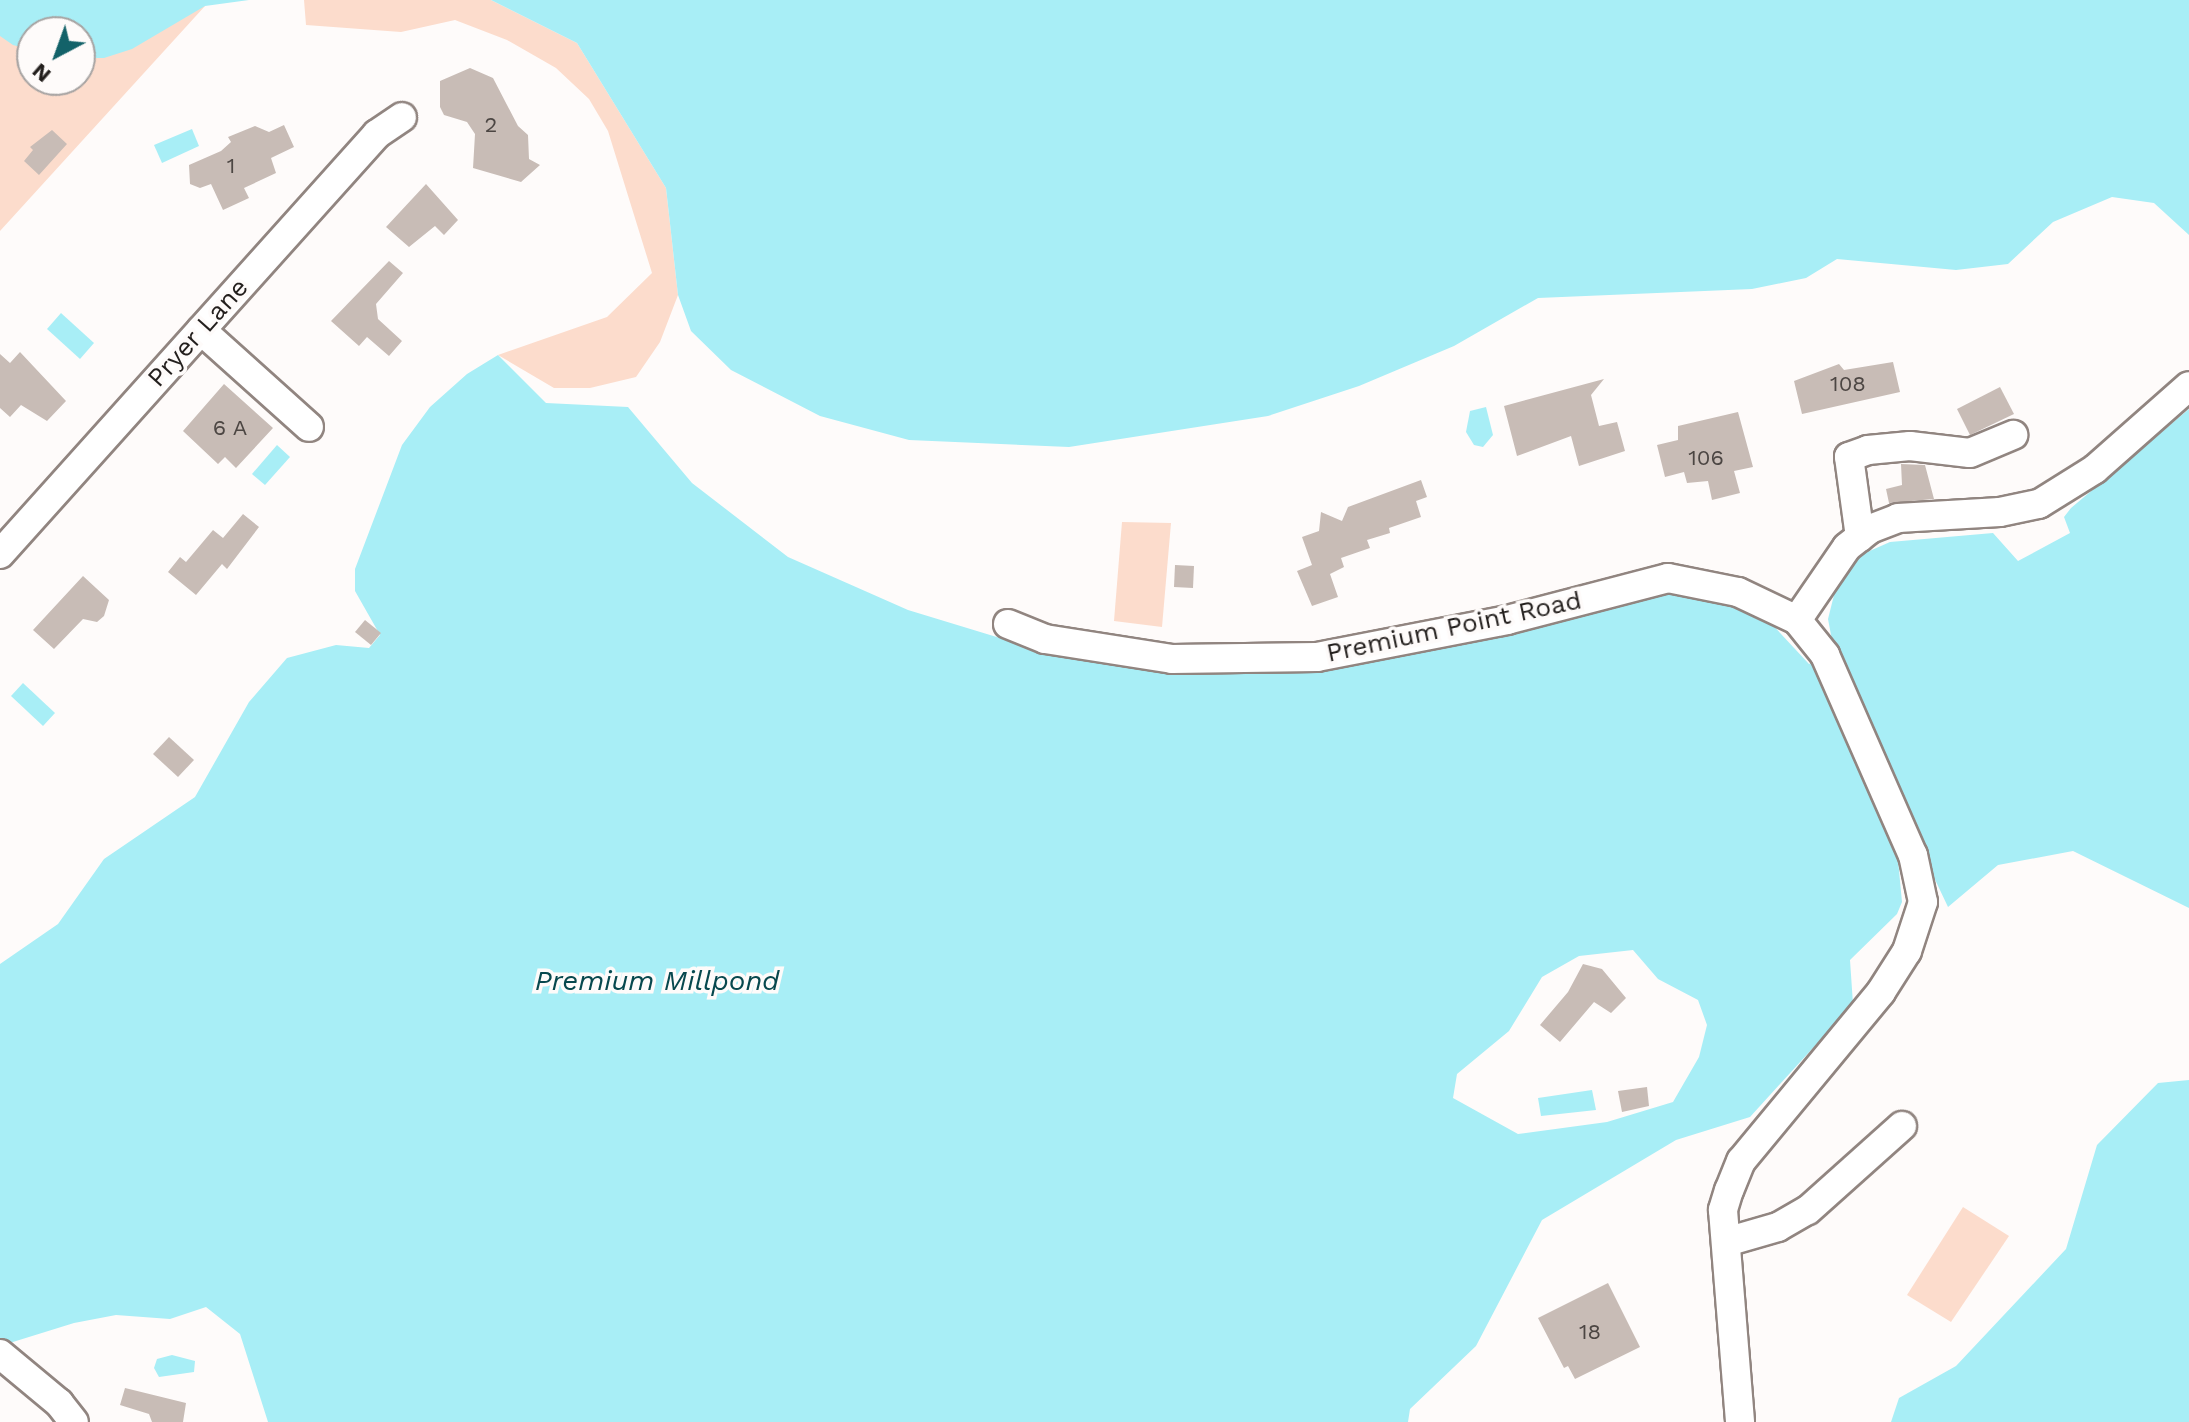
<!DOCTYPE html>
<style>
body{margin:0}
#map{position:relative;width:2189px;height:1422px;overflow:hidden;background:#fefbfa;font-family:"Work Sans",sans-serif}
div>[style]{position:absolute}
.green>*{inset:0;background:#fcdccc}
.water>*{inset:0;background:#a8eef6}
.building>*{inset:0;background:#c8bcb6}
.roads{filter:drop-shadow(2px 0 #918580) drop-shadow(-2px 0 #918580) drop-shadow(0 2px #918580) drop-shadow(0 -2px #918580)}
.minor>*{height:28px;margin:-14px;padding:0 14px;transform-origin:14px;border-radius:14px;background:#fff}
span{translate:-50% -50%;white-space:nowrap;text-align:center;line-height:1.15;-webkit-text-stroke:7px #fefbfa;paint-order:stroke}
.number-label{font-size:22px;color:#4c4643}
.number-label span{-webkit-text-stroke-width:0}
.street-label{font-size:26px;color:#231f1d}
.water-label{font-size:28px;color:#07484e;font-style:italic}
.north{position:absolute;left:16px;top:16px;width:80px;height:80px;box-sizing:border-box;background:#fefbfa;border:2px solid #a6a3a2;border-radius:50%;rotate:221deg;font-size:22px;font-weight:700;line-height:32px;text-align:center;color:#231f1d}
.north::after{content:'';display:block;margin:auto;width:28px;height:36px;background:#136269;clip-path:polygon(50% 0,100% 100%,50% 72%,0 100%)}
</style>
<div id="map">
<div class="green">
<i style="clip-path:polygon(evenodd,0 0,205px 6px,0 231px,0 0,32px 32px,80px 32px,80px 80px,32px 80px,32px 32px)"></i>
<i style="clip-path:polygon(304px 0,491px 0,577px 43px,666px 188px,678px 295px,660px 342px,636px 377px,590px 388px,554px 388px,498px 355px,607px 317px,652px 273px,608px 131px,589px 99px,556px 68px,507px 40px,455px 20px,401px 32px,306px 25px)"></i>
<i style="clip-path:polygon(1122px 522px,1171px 523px,1162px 627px,1114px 621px)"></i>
<i style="clip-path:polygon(1963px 1207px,2009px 1236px,1951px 1322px,1907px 1295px)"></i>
</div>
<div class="water">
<i style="clip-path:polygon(0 0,249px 0,205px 6px,132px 49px,104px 58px,80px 58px,80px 32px,32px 32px,32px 50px,13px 45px,0 36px)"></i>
<i style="clip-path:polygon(491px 0,2189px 0,2189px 235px,2154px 203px,2112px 197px,2053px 222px,2008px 264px,1956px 270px,1837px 259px,1806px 278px,1752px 289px,1538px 298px,1454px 346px,1359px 386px,1268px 416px,1069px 447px,909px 440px,820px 416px,731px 370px,691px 331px,678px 295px,666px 188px,577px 43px)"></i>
<i style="clip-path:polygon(192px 129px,199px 146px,162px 163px,154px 145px)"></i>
<i style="clip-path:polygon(61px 313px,94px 343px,80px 359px,47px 329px)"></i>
<i style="clip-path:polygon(evenodd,498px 355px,546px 403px,628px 407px,692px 483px,788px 557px,908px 610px,1026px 646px,1180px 669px,1670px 588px,1716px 597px,1769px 621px,1809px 664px,1834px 651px,1828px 619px,1836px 587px,1856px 557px,1890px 542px,1993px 533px,2018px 561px,2070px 533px,2064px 517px,2071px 508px,2189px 409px,2189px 908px,2073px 851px,1998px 865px,1948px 907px,1921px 850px,1898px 860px,1902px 902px,1897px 914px,1850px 960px,1853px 1004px,1750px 1117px,1676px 1140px,1542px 1220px,1476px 1346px,1410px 1409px,1408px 1422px,268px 1422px,240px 1334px,206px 1307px,170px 1319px,116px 1315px,74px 1323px,0 1346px,0 964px,58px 924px,104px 859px,195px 797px,249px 702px,287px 658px,336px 645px,369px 648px,380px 635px,355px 591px,355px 569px,402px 445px,430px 407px,467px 374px,498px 355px,1633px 950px,1658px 979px,1698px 1000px,1707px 1025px,1699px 1057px,1673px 1102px,1607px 1122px,1518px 1134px,1453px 1098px,1457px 1074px,1509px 1031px,1542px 977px,1579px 956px,1633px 950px)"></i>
<i style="clip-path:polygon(1486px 407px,1493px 435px,1483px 447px,1474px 445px,1466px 432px,1470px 411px)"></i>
<i style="clip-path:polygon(277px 445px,290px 457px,265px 485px,252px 474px)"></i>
<i style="clip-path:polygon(23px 683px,55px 713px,43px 726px,11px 696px)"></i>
<i style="clip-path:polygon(2189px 1080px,2189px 1422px,1891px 1422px,1899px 1398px,1956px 1366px,2066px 1249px,2097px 1145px,2158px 1083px)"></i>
<i style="clip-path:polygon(1592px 1090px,1596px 1110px,1541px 1116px,1538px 1098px)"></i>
<i style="clip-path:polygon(172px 1355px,195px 1361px,194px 1372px,159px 1377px,154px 1368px,157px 1359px)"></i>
</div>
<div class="building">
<i style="clip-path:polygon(470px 68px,493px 78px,518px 126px,528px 135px,529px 159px,540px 165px,521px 182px,473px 168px,475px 134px,467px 122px,444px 115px,440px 107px,440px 81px)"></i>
<i style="clip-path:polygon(284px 125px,294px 147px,271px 158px,276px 173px,244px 188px,249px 198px,223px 210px,211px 184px,200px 188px,190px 184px,189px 165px,221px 151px,231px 142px,228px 137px,255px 126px,269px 132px)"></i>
<i style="clip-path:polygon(52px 130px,67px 144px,39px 175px,24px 161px,33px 150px,30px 147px)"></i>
<i style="clip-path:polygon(426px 184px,458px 220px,444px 235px,435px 226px,409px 247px,386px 227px)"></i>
<i style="clip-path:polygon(389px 261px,403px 273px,376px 304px,378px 319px,402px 341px,389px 356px,367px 337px,359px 346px,331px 321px)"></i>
<i style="clip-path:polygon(20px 352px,66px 401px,47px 421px,21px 405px,10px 417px,0 408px,0 354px,10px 363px)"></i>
<i style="clip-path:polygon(1893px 362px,1900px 392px,1802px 414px,1794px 381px,1839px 364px,1844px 370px)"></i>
<i style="clip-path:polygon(1604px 379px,1591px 395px,1599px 426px,1617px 422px,1625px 451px,1579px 466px,1571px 436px,1517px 456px,1504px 406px)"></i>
<i style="clip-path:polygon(224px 384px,273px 428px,236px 468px,225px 457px,218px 464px,183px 431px)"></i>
<i style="clip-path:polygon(2000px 387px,2014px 414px,1970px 435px,1957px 409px)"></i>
<i style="clip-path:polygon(1738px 412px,1753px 467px,1734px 471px,1740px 493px,1712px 500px,1708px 481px,1687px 483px,1684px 472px,1665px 477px,1657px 445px,1678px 440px,1678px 426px)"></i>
<i style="clip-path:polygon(1901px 464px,1925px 465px,1934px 499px,1889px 503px,1886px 489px,1902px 485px)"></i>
<i style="clip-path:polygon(1421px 480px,1427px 497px,1416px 501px,1421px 517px,1389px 528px,1390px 533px,1367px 540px,1370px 548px,1341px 558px,1344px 567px,1330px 574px,1338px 597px,1312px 606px,1297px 571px,1312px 565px,1302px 537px,1319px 531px,1321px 512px,1342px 521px,1348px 507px)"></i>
<i style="clip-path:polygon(243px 514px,259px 527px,227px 569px,222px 564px,196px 595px,168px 572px,180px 557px,186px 562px,213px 530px,223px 538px)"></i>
<i style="clip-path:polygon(1175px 565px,1194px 566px,1193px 588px,1174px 587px)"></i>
<i style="clip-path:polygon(83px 576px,109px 600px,104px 616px,97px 622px,83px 619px,54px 649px,33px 630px)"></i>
<i style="clip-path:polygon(365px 620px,381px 633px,371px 645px,355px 632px)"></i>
<i style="clip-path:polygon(169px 737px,194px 760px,178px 777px,153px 754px)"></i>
<i style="clip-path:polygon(1583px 964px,1602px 969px,1626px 998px,1611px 1013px,1594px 1002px,1560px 1042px,1540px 1025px,1568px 992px)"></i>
<i style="clip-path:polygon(1647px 1087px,1649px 1106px,1622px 1112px,1618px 1091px)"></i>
<i style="clip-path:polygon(1608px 1283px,1640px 1347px,1575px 1379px,1568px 1366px,1564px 1368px,1538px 1318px)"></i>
<i style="clip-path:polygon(125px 1388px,186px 1403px,183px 1422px,152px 1422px,149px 1414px,120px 1405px)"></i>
</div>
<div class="roads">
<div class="minor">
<i style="left:201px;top:330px;width:145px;rotate:41.9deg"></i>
<i style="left:1860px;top:537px;width:81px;rotate:-97.8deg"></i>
<i style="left:1849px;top:457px;width:20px;rotate:-20deg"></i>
<i style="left:1868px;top:450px;width:42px;rotate:-5.4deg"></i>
<i style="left:1910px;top:446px;width:60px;rotate:6.7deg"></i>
<i style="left:1970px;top:453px;width:47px;rotate:-22.7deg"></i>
<i style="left:0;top:554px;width:564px;rotate:-48.09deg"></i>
<i style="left:377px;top:134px;width:30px;rotate:-34deg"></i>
<i style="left:1797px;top:620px;width:88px;rotate:-55.6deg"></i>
<i style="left:1847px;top:547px;width:29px;rotate:-38deg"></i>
<i style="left:1870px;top:529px;width:30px;rotate:-21deg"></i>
<i style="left:1898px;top:518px;width:102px;rotate:-3.4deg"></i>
<i style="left:2000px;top:512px;width:40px;rotate:-12deg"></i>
<i style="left:2039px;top:504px;width:66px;rotate:-32deg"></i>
<i style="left:2095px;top:469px;width:125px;rotate:-41.4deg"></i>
<i style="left:1008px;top:624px;width:40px;rotate:22deg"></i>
<i style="left:1045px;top:639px;width:129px;rotate:8.9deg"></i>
<i style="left:1172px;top:659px;width:145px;rotate:-0.8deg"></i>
<i style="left:1317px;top:657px;width:194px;rotate:-11deg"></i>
<i style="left:1507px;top:620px;width:166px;rotate:-14.6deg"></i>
<i style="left:1668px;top:578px;width:71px;rotate:11.3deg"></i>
<i style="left:1738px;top:592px;width:65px;rotate:25.4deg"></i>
<i style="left:1797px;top:620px;width:45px;rotate:51.3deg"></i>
<i style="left:1825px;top:655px;width:219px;rotate:66.3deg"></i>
<i style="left:1913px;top:855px;width:48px;rotate:78deg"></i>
<i style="left:1923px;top:902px;width:52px;rotate:108.1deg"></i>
<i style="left:1907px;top:951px;width:49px;rotate:122.4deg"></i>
<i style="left:1881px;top:992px;width:219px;rotate:129.6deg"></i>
<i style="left:1741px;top:1161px;width:31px;rotate:112deg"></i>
<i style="left:1729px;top:1190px;width:21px;rotate:107deg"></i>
<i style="left:1723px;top:1210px;width:213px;rotate:85.4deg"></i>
<i style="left:1726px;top:1242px;width:54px;rotate:-16.1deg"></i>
<i style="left:1778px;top:1227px;width:34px;rotate:-30deg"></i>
<i style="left:1808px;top:1210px;width:126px;rotate:-41.8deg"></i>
<i style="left:0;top:1354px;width:77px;rotate:39.7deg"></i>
<i style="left:59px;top:1403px;width:24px;rotate:52deg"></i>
</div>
</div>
<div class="number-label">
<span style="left:491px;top:125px">2</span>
<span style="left:231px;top:166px">1</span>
<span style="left:1848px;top:384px">108</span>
<span style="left:230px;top:428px">6 A</span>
<span style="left:1706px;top:458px">106</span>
<span style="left:1590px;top:1332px">18</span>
</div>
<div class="street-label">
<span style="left:198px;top:333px;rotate:-48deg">Pryer Lane</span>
<span style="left:1454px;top:627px;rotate:-12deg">Premium Point Road</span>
</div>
<div class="water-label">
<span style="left:657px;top:981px">Premium Millpond</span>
</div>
<div class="north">N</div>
</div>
